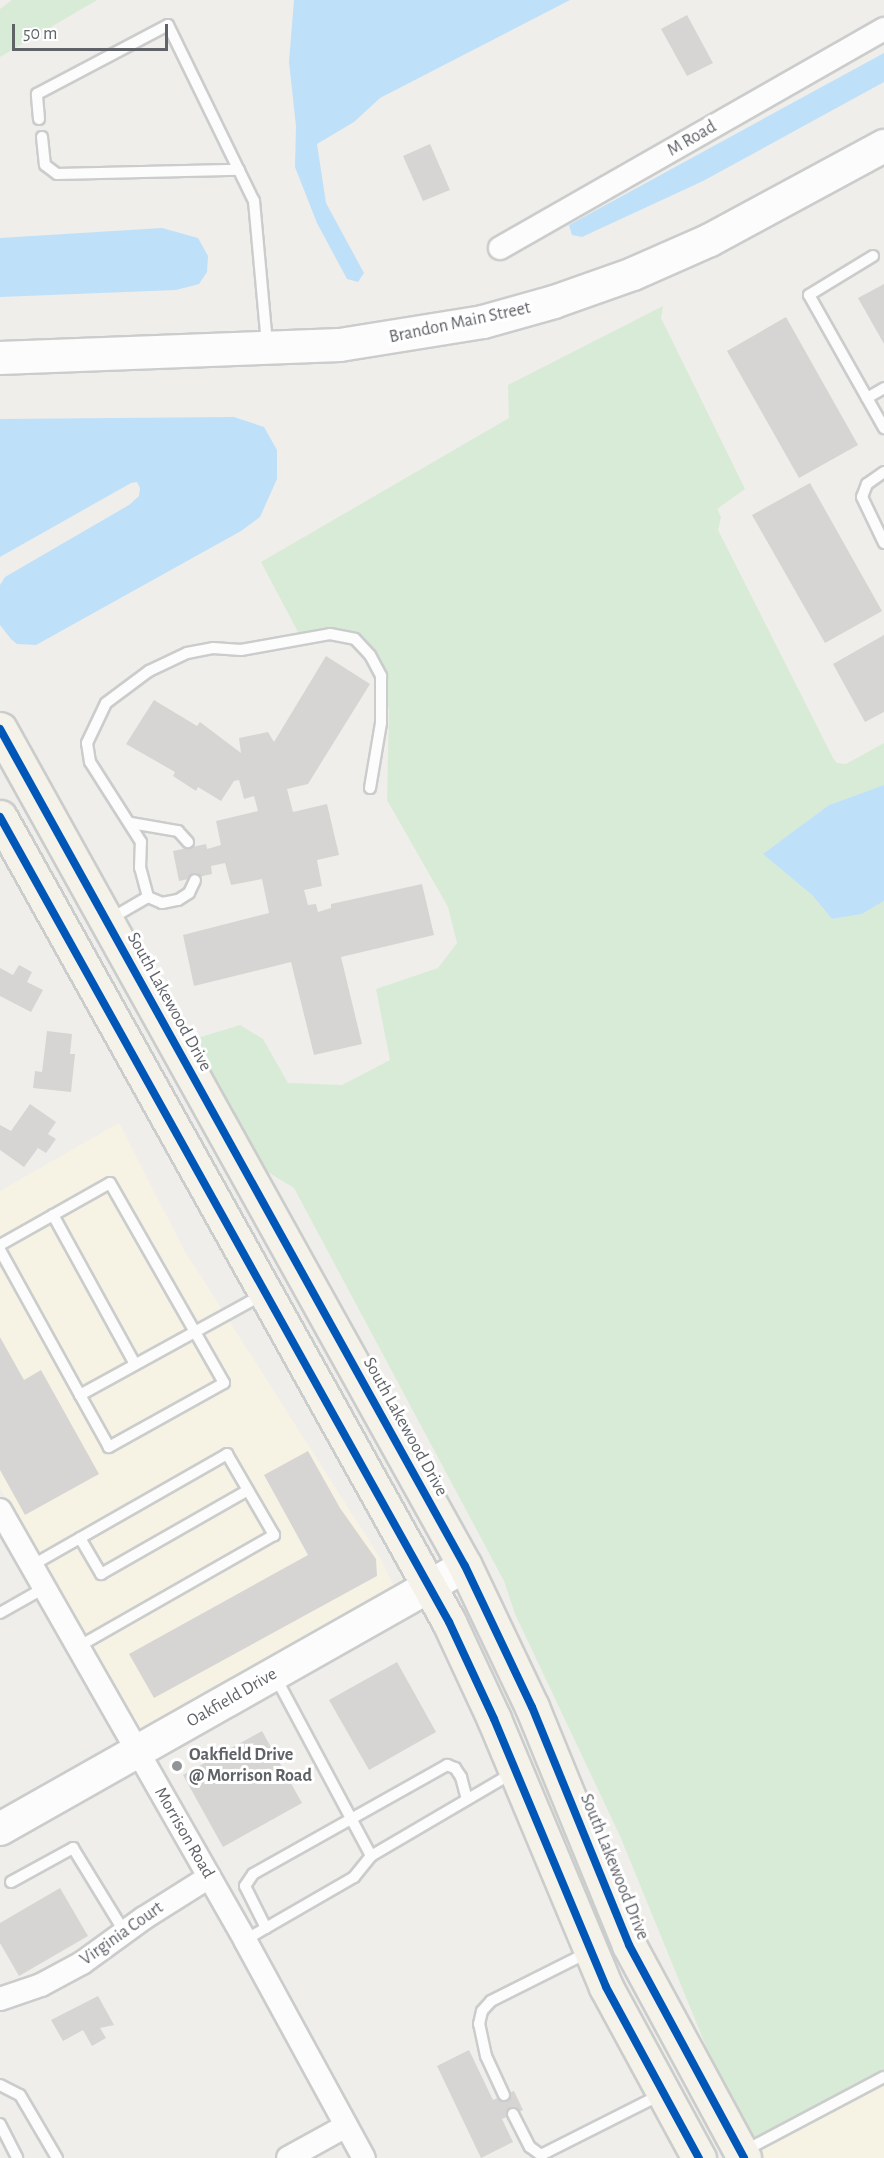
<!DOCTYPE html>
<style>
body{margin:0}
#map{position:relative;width:884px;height:2158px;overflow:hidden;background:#efeeea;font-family:"Alegreya Sans",sans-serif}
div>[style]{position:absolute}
.commercial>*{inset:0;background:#f7f3e4}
.green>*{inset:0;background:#d8ebd6}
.water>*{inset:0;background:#bfe0f9}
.building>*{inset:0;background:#d6d5d3}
.roads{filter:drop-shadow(2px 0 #cbcccc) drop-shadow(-2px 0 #cbcccc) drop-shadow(0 2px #cbcccc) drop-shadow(0 -2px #cbcccc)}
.lane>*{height:10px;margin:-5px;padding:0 5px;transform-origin:5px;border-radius:5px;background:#fdfcfc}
.street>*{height:22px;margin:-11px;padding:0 11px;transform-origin:11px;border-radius:11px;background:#fdfcfc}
.secondary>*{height:32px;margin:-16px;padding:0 16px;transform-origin:16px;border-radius:16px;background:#fdfcfc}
.primary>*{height:33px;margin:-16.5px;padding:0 16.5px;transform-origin:16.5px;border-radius:16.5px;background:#f4f2e9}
.cycleway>*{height:8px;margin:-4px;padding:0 4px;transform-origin:4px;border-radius:4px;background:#0057b8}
.dots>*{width:16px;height:16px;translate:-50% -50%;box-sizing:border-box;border:3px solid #fff;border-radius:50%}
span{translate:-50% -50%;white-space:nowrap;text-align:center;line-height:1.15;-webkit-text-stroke:6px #fff;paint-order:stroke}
.street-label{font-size:18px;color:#5f6368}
.poi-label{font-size:18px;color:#5f6368;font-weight:700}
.left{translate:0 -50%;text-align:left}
.scale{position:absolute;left:12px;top:24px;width:156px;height:27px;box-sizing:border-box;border:3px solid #5f6368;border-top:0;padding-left:8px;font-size:18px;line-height:21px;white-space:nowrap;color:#5f6368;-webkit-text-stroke:4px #fff;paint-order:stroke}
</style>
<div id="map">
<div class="commercial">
<i style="clip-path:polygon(119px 1123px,184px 1250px,382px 1561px,396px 1591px,141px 1736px,0 1488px,0 1191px)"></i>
<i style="clip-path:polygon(884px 2076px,884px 2158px,758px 2158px,751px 2146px)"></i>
</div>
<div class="green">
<i style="clip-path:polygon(12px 0,97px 0,0 57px,0 9px)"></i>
<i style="clip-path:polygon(663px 306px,661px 318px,745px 489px,717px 509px,721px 517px,718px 530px,833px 758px,837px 763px,846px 764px,884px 743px,884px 785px,829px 805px,764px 854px,812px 895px,832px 919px,862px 914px,884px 901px,884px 2076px,751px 2146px,737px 2122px,620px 1836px,515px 1614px,504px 1581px,294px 1188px,263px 1169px,191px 1040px,240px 1025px,263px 1039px,288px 1083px,342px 1085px,390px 1060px,376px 989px,438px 968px,457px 943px,448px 907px,387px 800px,389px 710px,378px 675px,355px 635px,298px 632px,261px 562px,509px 418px,508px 385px)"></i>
</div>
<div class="water">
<i style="clip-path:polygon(294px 0,570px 0,380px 98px,354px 122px,317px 144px,326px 203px,364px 273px,358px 282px,347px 279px,317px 223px,295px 167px,296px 126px,289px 62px)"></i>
<i style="clip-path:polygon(884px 53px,884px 82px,703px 181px,582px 237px,572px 235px,569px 225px)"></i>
<i style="clip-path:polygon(162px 228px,198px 238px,208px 256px,207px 272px,199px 284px,176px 290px,0 297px,0 238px)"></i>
<i style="clip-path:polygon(234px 417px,264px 427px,277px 450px,277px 479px,260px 517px,241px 531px,36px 645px,17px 644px,11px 639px,0 625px,0 585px,5px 577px,129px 505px,139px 496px,140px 488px,137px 482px,131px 483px,0 557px,0 419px)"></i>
<i style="clip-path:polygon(884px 785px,884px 901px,862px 914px,832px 919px,812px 895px,763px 854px,829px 805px)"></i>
</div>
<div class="building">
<i style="clip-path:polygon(687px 15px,713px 63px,687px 76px,661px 29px)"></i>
<i style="clip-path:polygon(430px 144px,450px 190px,423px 201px,403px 156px)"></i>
<i style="clip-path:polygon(884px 284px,884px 344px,858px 298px)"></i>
<i style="clip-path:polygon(786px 317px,858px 445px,799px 478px,727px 351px)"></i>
<i style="clip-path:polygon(810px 483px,882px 611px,825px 643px,752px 515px)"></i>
<i style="clip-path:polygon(884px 635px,884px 712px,865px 722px,833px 664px)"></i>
<i style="clip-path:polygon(326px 656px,370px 684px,308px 784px,287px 789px,293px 812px,327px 804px,339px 855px,317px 860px,322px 886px,304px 890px,308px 905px,316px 904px,318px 912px,331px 908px,331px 904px,422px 884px,434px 935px,341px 957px,362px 1044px,314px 1055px,291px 962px,194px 986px,183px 935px,269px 913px,262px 879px,231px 885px,225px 863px,211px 866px,212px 874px,179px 881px,173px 851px,206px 844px,207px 849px,221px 845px,216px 821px,258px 811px,254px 796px,244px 799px,239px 780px,234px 781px,221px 801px,198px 787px,196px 791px,173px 776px,175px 772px,126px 744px,154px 700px,197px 726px,200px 722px,241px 753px,239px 738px,268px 732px,274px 742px)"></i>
<i style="clip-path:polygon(19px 965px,32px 972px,27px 982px,43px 990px,31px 1012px,0 996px,0 968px,13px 975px)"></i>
<i style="clip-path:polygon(47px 1031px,72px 1034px,70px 1054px,75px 1054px,71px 1092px,33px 1088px,35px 1071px,42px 1072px)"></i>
<i style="clip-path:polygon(30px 1104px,56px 1122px,48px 1134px,56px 1139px,46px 1153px,38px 1148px,24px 1167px,0 1150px,0 1125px,11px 1131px)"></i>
<i style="clip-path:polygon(0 1337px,24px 1380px,41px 1370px,99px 1474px,25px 1515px,0 1470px)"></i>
<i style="clip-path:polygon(308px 1451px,340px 1508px,376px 1559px,377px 1576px,154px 1698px,129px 1654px,308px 1555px,264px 1475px)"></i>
<i style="clip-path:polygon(397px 1662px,436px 1732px,369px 1770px,329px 1700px)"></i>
<i style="clip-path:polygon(262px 1731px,302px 1803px,223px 1847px,183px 1775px)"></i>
<i style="clip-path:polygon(60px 1888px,88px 1936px,19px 1976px,0 1943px,0 1923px)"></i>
<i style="clip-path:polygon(98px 1996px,114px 2025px,100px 2028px,106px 2038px,92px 2046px,83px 2030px,63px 2041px,51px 2020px)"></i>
<i style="clip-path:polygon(469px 2050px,493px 2100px,514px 2091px,523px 2110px,502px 2119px,513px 2142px,481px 2158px,437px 2066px)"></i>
</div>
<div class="roads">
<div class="lane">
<i style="left:39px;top:119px;width:25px;rotate:-95deg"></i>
<i style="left:37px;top:94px;width:148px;rotate:-27.8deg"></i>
<i style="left:168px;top:25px;width:196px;rotate:64deg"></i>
<i style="left:254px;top:201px;width:144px;rotate:84.8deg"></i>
<i style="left:42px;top:137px;width:28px;rotate:84deg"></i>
<i style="left:45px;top:165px;width:15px;rotate:37deg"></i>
<i style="left:57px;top:174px;width:182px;rotate:-1.3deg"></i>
<i style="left:873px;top:256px;width:75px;rotate:148.6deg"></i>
<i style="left:809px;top:295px;width:153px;rotate:60.6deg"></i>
<i style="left:867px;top:398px;width:20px;rotate:-30deg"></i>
<i style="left:884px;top:472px;width:21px;rotate:145deg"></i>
<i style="left:867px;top:484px;width:14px;rotate:111deg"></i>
<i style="left:862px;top:497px;width:51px;rotate:64.4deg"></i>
<i style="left:131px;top:823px;width:48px;rotate:9.7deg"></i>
<i style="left:178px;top:831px;width:15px;rotate:48deg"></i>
<i style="left:148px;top:897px;width:15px;rotate:23deg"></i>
<i style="left:162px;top:903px;width:16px;rotate:-11deg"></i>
<i style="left:178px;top:900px;width:13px;rotate:-32deg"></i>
<i style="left:189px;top:893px;width:14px;rotate:-65deg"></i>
<i style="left:110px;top:919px;width:44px;rotate:-30.1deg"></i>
<i style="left:148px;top:897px;width:30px;rotate:-105deg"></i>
<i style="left:140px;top:868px;width:26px;rotate:-88deg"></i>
<i style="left:141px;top:842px;width:95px;rotate:-122.5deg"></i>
<i style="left:90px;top:762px;width:19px;rotate:-99deg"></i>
<i style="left:87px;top:743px;width:44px;rotate:-64.6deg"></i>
<i style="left:106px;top:703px;width:54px;rotate:-36.7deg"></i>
<i style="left:149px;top:671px;width:42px;rotate:-25.3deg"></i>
<i style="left:187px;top:653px;width:26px;rotate:-11deg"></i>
<i style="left:213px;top:648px;width:28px;rotate:4deg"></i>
<i style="left:241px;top:650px;width:90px;rotate:-10.2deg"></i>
<i style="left:330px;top:634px;width:25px;rotate:11deg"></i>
<i style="left:355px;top:639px;width:22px;rotate:47deg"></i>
<i style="left:370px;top:655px;width:24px;rotate:62deg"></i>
<i style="left:381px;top:676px;width:47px;rotate:90deg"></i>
<i style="left:381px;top:723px;width:66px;rotate:99.6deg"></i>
<i style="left:53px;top:1215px;width:170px;rotate:61.2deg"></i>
<i style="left:0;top:1245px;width:126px;rotate:-29.4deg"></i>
<i style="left:110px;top:1183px;width:230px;rotate:60.3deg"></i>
<i style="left:224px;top:1383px;width:132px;rotate:150.9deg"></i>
<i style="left:109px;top:1447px;width:60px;rotate:-119.1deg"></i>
<i style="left:0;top:1250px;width:166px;rotate:61.1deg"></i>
<i style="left:80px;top:1395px;width:208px;rotate:-28.8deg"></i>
<i style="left:80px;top:1538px;width:42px;rotate:59.7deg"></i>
<i style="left:101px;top:1574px;width:169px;rotate:-29.7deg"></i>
<i style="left:31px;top:1566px;width:226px;rotate:-29.7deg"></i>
<i style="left:227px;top:1454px;width:94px;rotate:59.9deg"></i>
<i style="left:274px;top:1535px;width:226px;rotate:150.3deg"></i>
<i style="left:0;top:1613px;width:51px;rotate:-29.6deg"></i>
<i style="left:275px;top:1676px;width:204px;rotate:61.9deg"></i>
<i style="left:11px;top:1882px;width:71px;rotate:-28.7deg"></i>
<i style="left:73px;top:1848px;width:100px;rotate:58.5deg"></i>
<i style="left:266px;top:1928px;width:47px;rotate:-116.6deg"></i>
<i style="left:245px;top:1886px;width:14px;rotate:-56deg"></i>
<i style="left:253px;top:1874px;width:223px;rotate:-29.3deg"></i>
<i style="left:447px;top:1765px;width:9px;rotate:21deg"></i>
<i style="left:455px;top:1768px;width:11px;rotate:56deg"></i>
<i style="left:461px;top:1777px;width:23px;rotate:75deg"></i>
<i style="left:245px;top:1940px;width:126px;rotate:-30deg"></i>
<i style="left:354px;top:1877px;width:27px;rotate:-51deg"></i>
<i style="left:371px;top:1856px;width:166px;rotate:-30.4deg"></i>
<i style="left:0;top:2085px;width:22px;rotate:27deg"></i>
<i style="left:20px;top:2095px;width:73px;rotate:59.6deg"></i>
<i style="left:504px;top:2095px;width:43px;rotate:-114.8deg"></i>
<i style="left:486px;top:2056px;width:33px;rotate:-102deg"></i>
<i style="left:479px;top:2024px;width:13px;rotate:-77deg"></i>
<i style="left:482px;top:2011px;width:13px;rotate:-48deg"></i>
<i style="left:491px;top:2001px;width:107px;rotate:-26.6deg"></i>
<i style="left:513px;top:2114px;width:37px;rotate:63deg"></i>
<i style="left:530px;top:2147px;width:14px;rotate:36deg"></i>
<i style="left:541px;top:2155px;width:136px;rotate:-26.8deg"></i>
<i style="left:0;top:2124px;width:38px;rotate:63deg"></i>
<i style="left:744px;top:2151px;width:158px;rotate:-27.9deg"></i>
</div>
<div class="street">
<i style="left:500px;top:248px;width:442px;rotate:-29.7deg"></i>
<i style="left:0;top:1510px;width:495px;rotate:60.3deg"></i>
<i style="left:245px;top:1940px;width:248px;rotate:61.4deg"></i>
<i style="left:0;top:1999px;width:43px;rotate:-18.9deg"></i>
<i style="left:41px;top:1985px;width:47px;rotate:-28.2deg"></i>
<i style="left:82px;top:1963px;width:77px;rotate:-36deg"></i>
<i style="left:144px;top:1918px;width:77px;rotate:-32.2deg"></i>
<i style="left:288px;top:2158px;width:66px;rotate:-28.9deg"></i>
</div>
<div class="secondary">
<i style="left:0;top:358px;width:340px;rotate:-2.2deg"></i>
<i style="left:340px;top:345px;width:145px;rotate:-9.1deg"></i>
<i style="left:483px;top:322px;width:74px;rotate:-15.7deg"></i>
<i style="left:554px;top:302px;width:84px;rotate:-19.5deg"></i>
<i style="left:633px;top:274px;width:84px;rotate:-23.8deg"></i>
<i style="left:710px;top:240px;width:198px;rotate:-28.4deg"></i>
<i style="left:0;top:1829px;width:534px;rotate:-29.49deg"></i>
</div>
<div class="primary">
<i style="left:0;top:729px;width:957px;rotate:60.95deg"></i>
<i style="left:465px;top:1566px;width:156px;rotate:64.6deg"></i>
<i style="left:532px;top:1707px;width:257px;rotate:67.8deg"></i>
<i style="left:629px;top:1945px;width:242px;rotate:61.6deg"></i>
<i style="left:0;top:817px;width:922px;rotate:60.85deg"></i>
<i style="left:449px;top:1622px;width:107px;rotate:65.1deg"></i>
<i style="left:494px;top:1719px;width:290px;rotate:67.3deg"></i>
<i style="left:606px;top:1987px;width:195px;rotate:61.5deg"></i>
</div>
</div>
<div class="cycleway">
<i style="left:0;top:729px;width:957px;rotate:60.95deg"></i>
<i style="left:465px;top:1566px;width:156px;rotate:64.6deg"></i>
<i style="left:532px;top:1707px;width:257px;rotate:67.8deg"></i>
<i style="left:629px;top:1945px;width:242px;rotate:61.6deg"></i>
<i style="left:0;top:817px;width:922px;rotate:60.85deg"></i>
<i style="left:449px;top:1622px;width:107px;rotate:65.1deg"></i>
<i style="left:494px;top:1719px;width:290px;rotate:67.3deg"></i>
<i style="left:606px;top:1987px;width:195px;rotate:61.5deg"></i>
</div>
<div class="dots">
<i style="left:177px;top:1766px;background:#919496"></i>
</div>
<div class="street-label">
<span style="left:692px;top:139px;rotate:-30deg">M Road</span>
<span style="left:460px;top:323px;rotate:-12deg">Brandon Main Street</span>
<span style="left:169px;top:1002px;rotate:61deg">South Lakewood Drive</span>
<span style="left:405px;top:1427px;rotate:61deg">South Lakewood Drive</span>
<span style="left:232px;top:1698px;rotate:-30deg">Oakfield Drive</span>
<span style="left:184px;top:1833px;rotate:60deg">Morrison Road</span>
<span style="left:614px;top:1867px;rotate:68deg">South Lakewood Drive</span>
<span style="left:122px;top:1934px;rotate:-35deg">Virginia Court</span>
</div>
<div class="poi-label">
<span class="left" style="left:189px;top:1766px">Oakfield Drive<br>@ Morrison Road</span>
</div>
<div class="scale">50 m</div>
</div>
